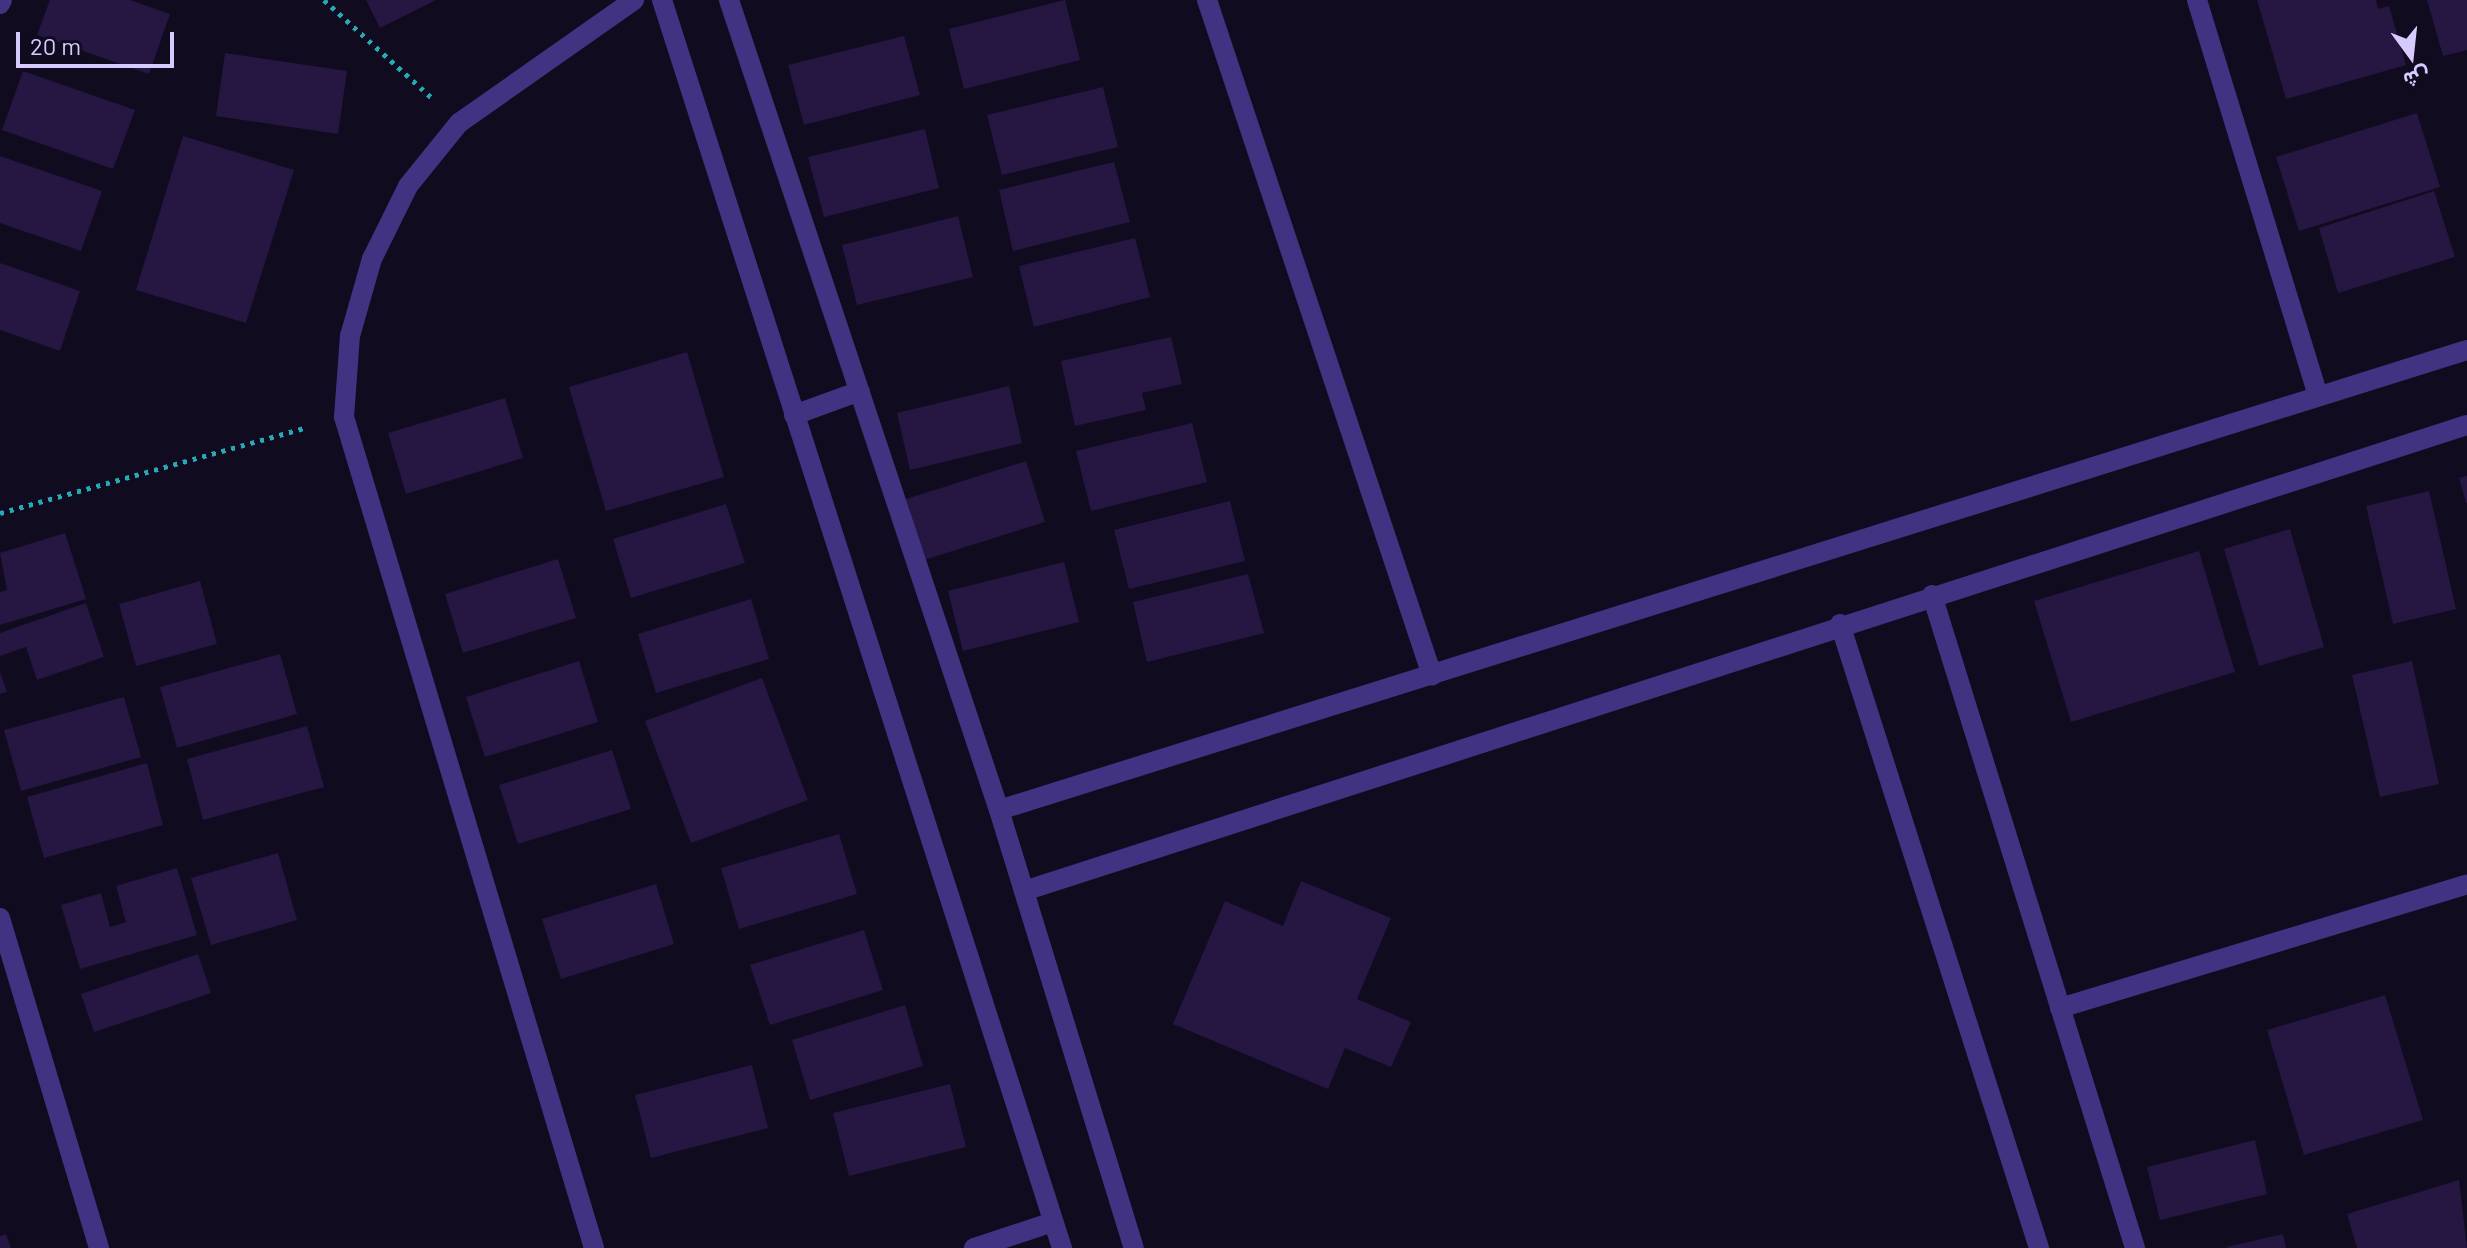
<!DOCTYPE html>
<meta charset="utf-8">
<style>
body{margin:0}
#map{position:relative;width:2467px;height:1248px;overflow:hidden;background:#110b20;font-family:Barlow,Vazirmatn,sans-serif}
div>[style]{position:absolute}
.building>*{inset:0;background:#251642}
.path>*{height:5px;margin-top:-2.5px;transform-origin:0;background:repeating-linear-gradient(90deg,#25abb7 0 4px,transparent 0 10px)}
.street>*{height:20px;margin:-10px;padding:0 10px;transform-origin:10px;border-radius:10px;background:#413382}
span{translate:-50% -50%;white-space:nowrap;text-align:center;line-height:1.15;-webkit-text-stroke:6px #110b20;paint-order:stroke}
.north{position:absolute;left:2371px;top:16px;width:80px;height:80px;-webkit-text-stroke:6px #110b20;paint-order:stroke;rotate:165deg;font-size:22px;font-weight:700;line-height:32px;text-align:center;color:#d7caff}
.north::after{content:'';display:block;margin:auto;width:28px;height:36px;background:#d7caff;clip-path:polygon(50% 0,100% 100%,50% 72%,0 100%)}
.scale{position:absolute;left:16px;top:32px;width:158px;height:36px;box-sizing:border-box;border:4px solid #d7caff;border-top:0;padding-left:10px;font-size:24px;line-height:28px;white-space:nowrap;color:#d7caff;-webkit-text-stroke:6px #110b20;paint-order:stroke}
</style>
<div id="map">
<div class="building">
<i style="clip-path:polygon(50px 0,130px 0,170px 14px,149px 74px,37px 35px)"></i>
<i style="clip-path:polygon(366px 0,436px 0,380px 28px)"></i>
<i style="clip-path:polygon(1065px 0,1080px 60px,964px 89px,949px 29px)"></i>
<i style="clip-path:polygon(2257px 0,2376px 0,2378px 9px,2389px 6px,2406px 65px,2286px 99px)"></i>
<i style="clip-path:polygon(2427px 0,2467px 0,2467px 50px,2443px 56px)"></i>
<i style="clip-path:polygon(904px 36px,920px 95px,804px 125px,788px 65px)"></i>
<i style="clip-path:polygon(225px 53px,347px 71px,338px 134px,216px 116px)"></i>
<i style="clip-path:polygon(23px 71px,135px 110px,113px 169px,2px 130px)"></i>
<i style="clip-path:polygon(1103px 87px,1118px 147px,1002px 175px,987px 115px)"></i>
<i style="clip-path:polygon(2417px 113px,2440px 187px,2299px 231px,2276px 157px)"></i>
<i style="clip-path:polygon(925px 129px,939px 188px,824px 217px,808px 157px)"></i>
<i style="clip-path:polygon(183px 136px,294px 170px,246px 323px,136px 290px)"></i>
<i style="clip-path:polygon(0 156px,102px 191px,81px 251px,0 223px)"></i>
<i style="clip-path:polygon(1114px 162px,1130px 222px,1013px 251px,999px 190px)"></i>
<i style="clip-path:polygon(2434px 191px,2455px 257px,2338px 293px,2319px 228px)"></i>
<i style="clip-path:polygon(958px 216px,973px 277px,857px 305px,842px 245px)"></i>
<i style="clip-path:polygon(1135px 238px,1150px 297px,1034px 327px,1019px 266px)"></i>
<i style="clip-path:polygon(0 263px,80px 291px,60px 351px,0 330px)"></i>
<i style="clip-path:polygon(1171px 337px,1182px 384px,1142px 393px,1146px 410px,1075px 426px,1061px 361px)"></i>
<i style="clip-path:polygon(687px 352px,724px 477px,606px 511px,569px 387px)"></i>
<i style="clip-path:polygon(1009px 386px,1022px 443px,910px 470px,897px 413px)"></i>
<i style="clip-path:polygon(505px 398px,523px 458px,406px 494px,388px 433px)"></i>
<i style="clip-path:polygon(1192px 423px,1207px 482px,1091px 511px,1076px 451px)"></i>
<i style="clip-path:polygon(1026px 461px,1045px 522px,924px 560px,906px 499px)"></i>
<i style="clip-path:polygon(2467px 476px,2467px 502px,2466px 503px,2459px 478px)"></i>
<i style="clip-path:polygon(2429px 491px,2456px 609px,2393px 624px,2366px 506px)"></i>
<i style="clip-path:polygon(1230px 501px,1245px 561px,1129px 589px,1114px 530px)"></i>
<i style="clip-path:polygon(726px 504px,745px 563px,631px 598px,613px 539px)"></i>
<i style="clip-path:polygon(2290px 529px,2324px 647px,2259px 666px,2224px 549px)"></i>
<i style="clip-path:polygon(65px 533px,86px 599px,0 625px,0 592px,7px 590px,0 553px)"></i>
<i style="clip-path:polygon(2199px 551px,2235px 672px,2071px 722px,2034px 601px)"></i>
<i style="clip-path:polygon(558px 559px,576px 618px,463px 653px,445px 594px)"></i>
<i style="clip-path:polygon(1064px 562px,1079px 622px,963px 651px,948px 591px)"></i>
<i style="clip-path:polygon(1248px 574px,1264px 633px,1147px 662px,1133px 602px)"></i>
<i style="clip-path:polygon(200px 581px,217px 644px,136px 666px,119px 604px)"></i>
<i style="clip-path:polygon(751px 599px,769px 659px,656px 693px,638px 634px)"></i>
<i style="clip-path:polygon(86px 603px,104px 657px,37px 680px,26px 647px,0 656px,0 633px)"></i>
<i style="clip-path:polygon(280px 654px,297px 714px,177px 748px,160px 687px)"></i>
<i style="clip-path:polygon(579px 661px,598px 722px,485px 757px,466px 697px)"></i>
<i style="clip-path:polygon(2412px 661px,2439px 784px,2380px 797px,2352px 675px)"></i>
<i style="clip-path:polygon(0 672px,7px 692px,0 694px)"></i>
<i style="clip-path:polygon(762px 678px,808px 800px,691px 843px,645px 721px)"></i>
<i style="clip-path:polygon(124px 697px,141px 757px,21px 791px,4px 730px)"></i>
<i style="clip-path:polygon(307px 726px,324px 787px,203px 820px,187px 759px)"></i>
<i style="clip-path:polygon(612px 750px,631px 809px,518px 844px,499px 785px)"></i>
<i style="clip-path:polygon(147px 763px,163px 825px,44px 858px,27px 797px)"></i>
<i style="clip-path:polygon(839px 834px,857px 894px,739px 929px,721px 868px)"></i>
<i style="clip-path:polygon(278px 853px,297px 920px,211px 945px,191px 878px)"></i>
<i style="clip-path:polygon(177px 868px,197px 935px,80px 969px,61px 905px,101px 893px,110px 927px,126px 922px,116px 886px)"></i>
<i style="clip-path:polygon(1301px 881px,1391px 918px,1357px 999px,1411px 1022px,1391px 1067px,1345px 1048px,1328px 1089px,1173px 1024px,1225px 901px,1283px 926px)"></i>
<i style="clip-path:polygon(656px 884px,674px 944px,561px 979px,542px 919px)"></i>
<i style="clip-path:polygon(864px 930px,883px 990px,770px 1025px,750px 965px)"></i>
<i style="clip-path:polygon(198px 954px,211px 993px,94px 1032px,81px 994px)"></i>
<i style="clip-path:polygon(2385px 995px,2423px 1120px,2304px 1155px,2267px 1030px)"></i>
<i style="clip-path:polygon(905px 1005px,923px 1066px,810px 1100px,792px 1040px)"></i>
<i style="clip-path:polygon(752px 1065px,768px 1128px,651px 1158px,635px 1095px)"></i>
<i style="clip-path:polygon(950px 1084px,966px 1147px,849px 1176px,833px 1113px)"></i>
<i style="clip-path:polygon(2255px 1140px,2267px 1194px,2160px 1220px,2147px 1167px)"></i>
<i style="clip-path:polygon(2459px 1180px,2467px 1248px,2357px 1248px,2347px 1214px)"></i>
<i style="clip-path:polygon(6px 1234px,11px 1248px,0 1248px,0 1236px)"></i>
<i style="clip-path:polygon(2283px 1234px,2286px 1248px,2227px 1248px,2226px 1247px)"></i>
</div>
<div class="path">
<i style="left:324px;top:0;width:146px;rotate:42.2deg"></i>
<i style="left:0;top:513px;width:319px;rotate:-15.6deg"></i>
</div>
<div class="street">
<i style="left:662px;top:0;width:1311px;rotate:72.23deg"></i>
<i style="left:729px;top:0;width:854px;rotate:71.57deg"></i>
<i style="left:999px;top:810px;width:458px;rotate:72.9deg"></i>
<i style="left:1207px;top:0;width:712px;rotate:71.57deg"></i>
<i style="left:2197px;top:0;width:414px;rotate:73deg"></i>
<i style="left:0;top:4px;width:4px;rotate:-63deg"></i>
<i style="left:794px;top:415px;width:70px;rotate:-20deg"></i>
<i style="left:1932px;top:595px;width:684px;rotate:72.73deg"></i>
<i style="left:1840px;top:624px;width:655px;rotate:72.31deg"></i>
<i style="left:999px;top:810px;width:1538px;rotate:-17.4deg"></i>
<i style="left:1024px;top:891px;width:1516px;rotate:-17.9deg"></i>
<i style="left:0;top:918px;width:345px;rotate:73.3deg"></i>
<i style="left:2060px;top:1008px;width:425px;rotate:-16.9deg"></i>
<i style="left:594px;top:1248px;width:868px;rotate:-106.74deg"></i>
<i style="left:344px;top:417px;width:81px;rotate:-85.8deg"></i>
<i style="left:350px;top:336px;width:80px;rotate:-74.1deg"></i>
<i style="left:372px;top:259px;width:81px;rotate:-63.7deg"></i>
<i style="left:408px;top:186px;width:81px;rotate:-51deg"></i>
<i style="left:459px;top:123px;width:214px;rotate:-35.1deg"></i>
<i style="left:974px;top:1248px;width:83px;rotate:-18.2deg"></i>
</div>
<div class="north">ش</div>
<div class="scale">20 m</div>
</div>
